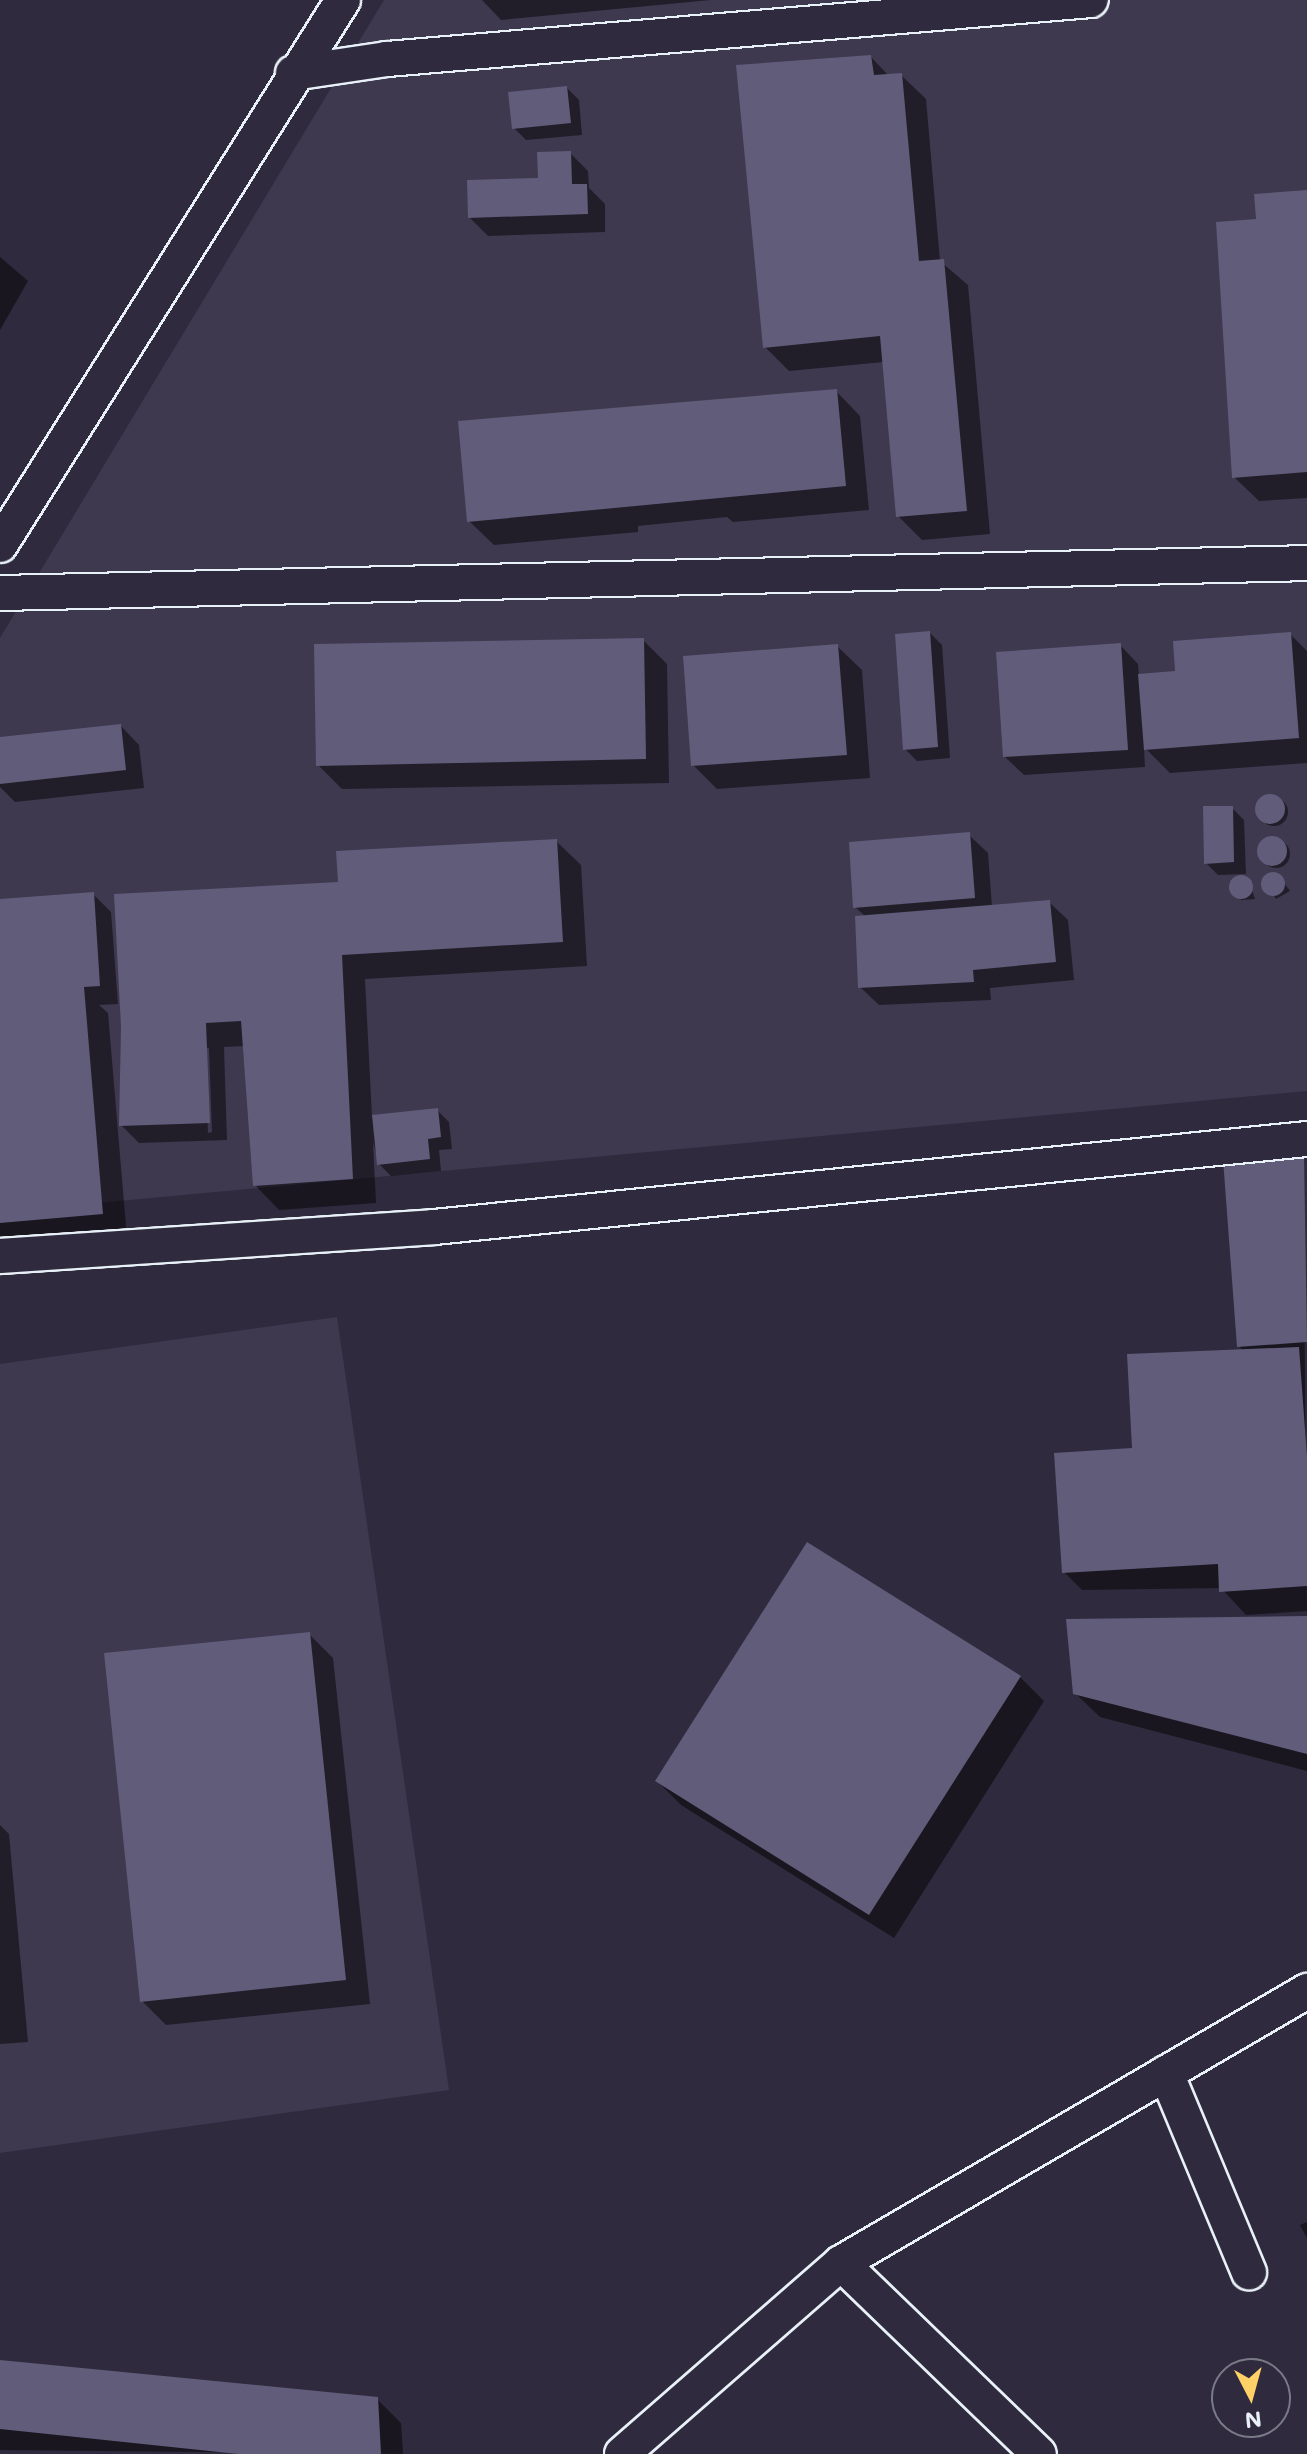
<!DOCTYPE html>
<style>
body{margin:0}
#map{position:relative;width:1307px;height:2454px;overflow:hidden;background:#2f2a3d;font-family:Mali,sans-serif}
div>[style]{position:absolute}
.built>*{inset:0;background:#3e394f}
.shadow>*{inset:0;background:#0007}
.round{border-radius:50%}
.building>*{inset:0;background:#605c7a}
.roads{filter:drop-shadow(2px 0 #e8f1f8) drop-shadow(-2px 0 #e8f1f8) drop-shadow(0 2px #e8f1f8) drop-shadow(0 -2px #e8f1f8)}
.minor>*{height:34px;margin:-17px;padding:0 17px;transform-origin:17px;border-radius:17px;background:#2f2a3d}
span{translate:-50% -50%;white-space:nowrap;text-align:center;line-height:1.15;-webkit-text-stroke:8px #2f2a3d;paint-order:stroke}
.north{position:absolute;left:1211px;top:2358px;width:80px;height:80px;box-sizing:border-box;background:#2f2a3d;border:2px solid #797a88;border-radius:50%;rotate:174deg;font-size:22px;font-weight:700;line-height:32px;text-align:center;color:#e8f1f8}
.north::after{content:'';display:block;margin:auto;width:28px;height:36px;background:#ffd166;clip-path:polygon(50% 0,100% 100%,50% 72%,0 100%)}
</style>
<div id="map">
<div class="built">
<i style="clip-path:polygon(384px 0,1307px 0,1307px 1091px,0 1212px,0 638px)"></i>
<i style="clip-path:polygon(337px 1317px,449px 2090px,0 2153px,0 1364px)"></i>
</div>
<div class="shadow">
<i style="clip-path:polygon(482px 0,711px 0,501px 20px)"></i>
<i style="clip-path:polygon(871px 57px,889px 76px,901px 75px,926px 99px,940px 261px,968px 285px,990px 534px,922px 540px,898px 516px,884px 362px,789px 371px,765px 347px)"></i>
<i style="clip-path:polygon(567px 88px,579px 100px,582px 135px,526px 140px,514px 128px)"></i>
<i style="clip-path:polygon(570px 153px,588px 171px,589px 188px,605px 204px,605px 232px,488px 236px,470px 218px,540px 180px)"></i>
<i style="clip-path:polygon(1307px 192px,1307px 498px,1259px 501px,1234px 477px,1258px 221px)"></i>
<i style="clip-path:polygon(0 257px,28px 281px,0 330px)"></i>
<i style="clip-path:polygon(836px 391px,860px 416px,869px 510px,733px 522px,727px 517px,638px 526px,638px 532px,494px 545px,469px 521px)"></i>
<i style="clip-path:polygon(930px 633px,942px 645px,950px 758px,917px 761px,905px 749px)"></i>
<i style="clip-path:polygon(1290px 634px,1307px 651px,1307px 763px,1170px 773px,1144px 747px,1145px 767px,1024px 775px,1005px 757px,1120px 645px,1138px 664px,1139px 676px,1178px 672px)"></i>
<i style="clip-path:polygon(643px 640px,667px 664px,669px 783px,342px 789px,318px 765px)"></i>
<i style="clip-path:polygon(837px 646px,862px 670px,870px 778px,717px 789px,693px 765px)"></i>
<i style="clip-path:polygon(121px 726px,139px 745px,144px 788px,15px 802px,0 787px,0 739px)"></i>
<i class="round" style="left:1260px;top:798px;width:28px;height:28px"></i>
<i style="clip-path:polygon(1232px 808px,1244px 820px,1246px 874px,1218px 875px,1206px 863px)"></i>
<i style="clip-path:polygon(969px 835px,988px 853px,992px 907px,1049px 902px,1068px 920px,1074px 980px,990px 988px,991px 1000px,879px 1005px,860px 987px,866px 917px,855px 907px)"></i>
<i class="round" style="left:1262px;top:840px;width:28px;height:28px"></i>
<i style="clip-path:polygon(evenodd,556px 841px,581px 865px,587px 966px,365px 979px,372px 1117px,437px 1110px,449px 1122px,452px 1149px,439px 1150px,441px 1171px,391px 1176px,379px 1164px,373px 1142px,376px 1203px,279px 1210px,255px 1185px,245px 1046px,224px 1047px,227px 1140px,139px 1143px,121px 1125px,123px 1027px,340px 884px,556px 841px,205px 1048px,209px 1048px,212px 1132px,208px 1133px,205px 1048px)"></i>
<i style="clip-path:polygon(1279px 876px,1290px 891px,1276px 899px,1265px 880px)"></i>
<i style="clip-path:polygon(1234px 881px,1249px 882px,1255px 899px,1241px 900px)"></i>
<i style="clip-path:polygon(93px 894px,111px 912px,118px 1004px,99px 1005px,108px 1013px,127px 1238px,0 1248px,0 901px)"></i>
<i style="clip-path:polygon(1303px 1155px,1307px 1611px,1246px 1615px,1221px 1588px,1082px 1590px,1064px 1572px,1131px 1450px,1244px 1352px,1239px 1346px)"></i>
<i style="clip-path:polygon(1307px 1618px,1307px 1771px,1100px 1717px,1075px 1693px)"></i>
<i style="clip-path:polygon(309px 1634px,333px 1658px,370px 2004px,166px 2025px,142px 2001px)"></i>
<i style="clip-path:polygon(1020px 1677px,1044px 1701px,894px 1938px,681px 1805px,657px 1781px)"></i>
<i style="clip-path:polygon(0 1825px,9px 1834px,28px 2042px,0 2044px)"></i>
<i style="clip-path:polygon(1307px 2222px,1307px 2238px,1300px 2225px)"></i>
<i style="clip-path:polygon(0 2362px,377px 2399px,401px 2423px,403px 2454px,0 2450px)"></i>
</div>
<div class="building">
<i style="clip-path:polygon(871px 55px,874px 75px,902px 73px,919px 261px,944px 259px,967px 511px,896px 517px,880px 336px,763px 348px,736px 65px)"></i>
<i style="clip-path:polygon(567px 86px,571px 123px,512px 129px,508px 92px)"></i>
<i style="clip-path:polygon(571px 151px,572px 184px,587px 184px,588px 214px,468px 218px,467px 180px,538px 178px,537px 152px)"></i>
<i style="clip-path:polygon(1307px 190px,1307px 472px,1232px 478px,1216px 222px,1256px 219px,1254px 194px)"></i>
<i style="clip-path:polygon(837px 389px,846px 486px,467px 522px,458px 421px)"></i>
<i style="clip-path:polygon(930px 631px,938px 747px,903px 750px,895px 634px)"></i>
<i style="clip-path:polygon(1291px 632px,1299px 738px,1144px 750px,1138px 674px,1175px 671px,1173px 641px)"></i>
<i style="clip-path:polygon(644px 638px,646px 759px,316px 766px,314px 644px)"></i>
<i style="clip-path:polygon(1121px 643px,1128px 750px,1003px 757px,996px 652px)"></i>
<i style="clip-path:polygon(838px 644px,847px 755px,691px 766px,683px 656px)"></i>
<i style="clip-path:polygon(121px 724px,126px 770px,0 784px,0 737px)"></i>
<i class="round" style="left:1255px;top:794px;width:30px;height:30px"></i>
<i style="clip-path:polygon(1203px 806px,1233px 806px,1234px 862px,1204px 864px)"></i>
<i style="clip-path:polygon(970px 832px,975px 898px,853px 908px,849px 842px)"></i>
<i class="round" style="left:1257px;top:836px;width:30px;height:30px"></i>
<i style="clip-path:polygon(557px 839px,563px 942px,342px 955px,353px 1179px,253px 1186px,241px 1021px,206px 1023px,210px 1123px,119px 1126px,121px 1027px,114px 894px,338px 882px,336px 851px)"></i>
<i class="round" style="left:1261px;top:872px;width:24px;height:24px"></i>
<i class="round" style="left:1229px;top:875px;width:24px;height:24px"></i>
<i style="clip-path:polygon(94px 892px,100px 986px,84px 987px,103px 1214px,0 1223px,0 899px)"></i>
<i style="clip-path:polygon(1050px 900px,1056px 962px,973px 970px,974px 982px,858px 988px,855px 916px)"></i>
<i style="clip-path:polygon(438px 1108px,441px 1137px,428px 1139px,430px 1159px,377px 1165px,372px 1115px)"></i>
<i style="clip-path:polygon(1304px 1153px,1307px 1342px,1237px 1347px,1223px 1159px)"></i>
<i style="clip-path:polygon(1299px 1347px,1307px 1457px,1307px 1586px,1219px 1592px,1218px 1564px,1062px 1573px,1054px 1453px,1132px 1448px,1127px 1354px)"></i>
<i style="clip-path:polygon(807px 1542px,1021px 1676px,869px 1915px,655px 1781px)"></i>
<i style="clip-path:polygon(1307px 1616px,1307px 1754px,1073px 1694px,1066px 1619px)"></i>
<i style="clip-path:polygon(310px 1632px,346px 1980px,140px 2002px,104px 1653px)"></i>
<i style="clip-path:polygon(0 2360px,378px 2397px,381px 2454px,238px 2454px,0 2429px)"></i>
</div>
<div class="roads">
<div class="minor">
<i style="left:293px;top:73px;width:95px;rotate:-8.5deg"></i>
<i style="left:387px;top:59px;width:706px;rotate:-4.79deg"></i>
<i style="left:0;top:545px;width:644px;rotate:-57.82deg"></i>
<i style="left:0;top:593px;width:1307px;rotate:-1.31deg"></i>
<i style="left:0;top:1256px;width:435px;rotate:-3.8deg"></i>
<i style="left:434px;top:1227px;width:877px;rotate:-5.76deg"></i>
<i style="left:1166px;top:2073px;width:216px;rotate:67.4deg"></i>
<i style="left:841px;top:2263px;width:275px;rotate:44deg"></i>
<i style="left:622px;top:2454px;width:291px;rotate:-41.1deg"></i>
<i style="left:841px;top:2263px;width:540px;rotate:-30.27deg"></i>
</div>
</div>
<div class="north">N</div>
</div>
